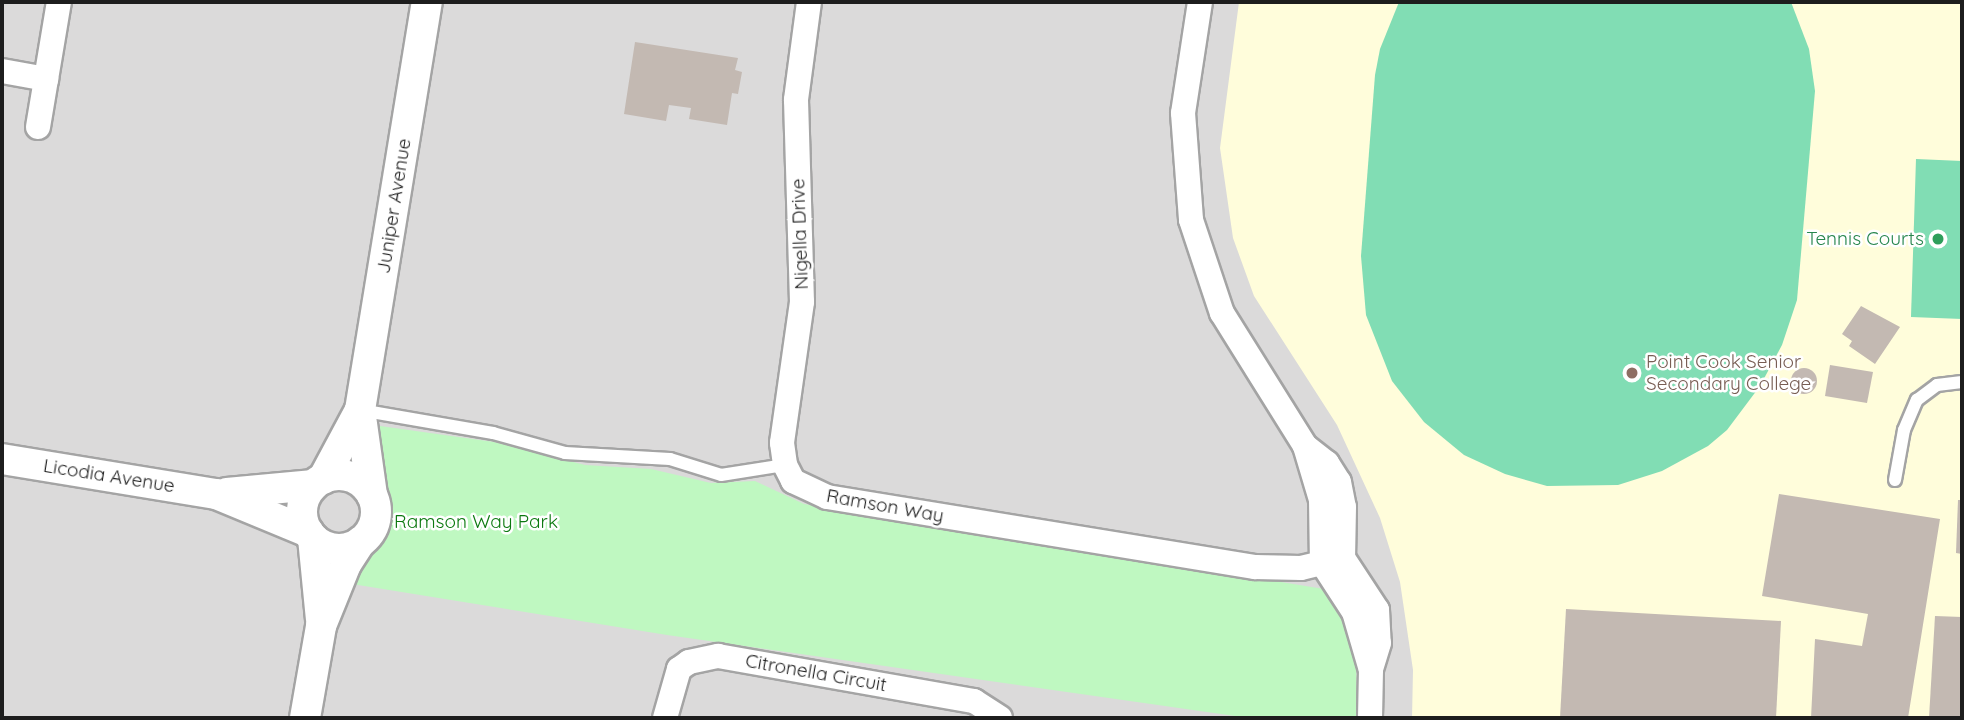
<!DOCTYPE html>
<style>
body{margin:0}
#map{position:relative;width:1964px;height:720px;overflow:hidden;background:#eeeae3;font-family:Quicksand,sans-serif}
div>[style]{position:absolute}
.residential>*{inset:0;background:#dbdada}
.education>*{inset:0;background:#fffddb}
.park>*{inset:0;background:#bff8c1}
.pitch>*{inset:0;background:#81ddb4}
.building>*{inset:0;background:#c3b9b2}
.round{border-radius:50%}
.roads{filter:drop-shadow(2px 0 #a4a4a4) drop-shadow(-2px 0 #a4a4a4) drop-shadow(0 2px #a4a4a4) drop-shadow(0 -2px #a4a4a4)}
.service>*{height:12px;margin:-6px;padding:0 6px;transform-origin:6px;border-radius:6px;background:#fff}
.minor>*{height:24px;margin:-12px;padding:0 12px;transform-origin:12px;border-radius:12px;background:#fff}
.tertiary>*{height:30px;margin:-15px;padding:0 15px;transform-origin:15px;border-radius:15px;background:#fff}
.tertiary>.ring{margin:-15px;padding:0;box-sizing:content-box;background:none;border:30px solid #fff;border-radius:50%}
.dots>*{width:19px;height:19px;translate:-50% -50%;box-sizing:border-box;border:4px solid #fff;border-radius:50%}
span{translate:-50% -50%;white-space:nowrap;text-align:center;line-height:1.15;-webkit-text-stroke:5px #fff;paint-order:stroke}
.street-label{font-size:19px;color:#1d1d1d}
.leisure-label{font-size:19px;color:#27864d}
.right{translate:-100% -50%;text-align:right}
.education-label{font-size:19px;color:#785e54}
.left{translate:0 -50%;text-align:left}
.park-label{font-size:19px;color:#0c7910}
.frame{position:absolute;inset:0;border:4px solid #1d1d1d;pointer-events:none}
</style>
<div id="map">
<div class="residential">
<i style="clip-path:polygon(2px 2px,1962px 2px,1962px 718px,2px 718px)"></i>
</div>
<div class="education">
<i style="clip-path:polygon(1239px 2px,1962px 2px,1962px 718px,1412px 718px,1413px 670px,1400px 582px,1380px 518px,1337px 425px,1254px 296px,1233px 238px,1220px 148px)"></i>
</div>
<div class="park">
<i style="clip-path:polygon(373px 425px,494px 442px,585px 465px,651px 469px,711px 483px,755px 481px,804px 504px,1324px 589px,1336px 593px,1356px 652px,1357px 718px,1249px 718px,667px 635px,352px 584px,389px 521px)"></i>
</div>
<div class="pitch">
<i style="clip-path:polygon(1399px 2px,1791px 2px,1809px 49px,1815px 91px,1797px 300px,1782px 345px,1760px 386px,1727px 430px,1708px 446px,1662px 471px,1618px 485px,1547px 486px,1505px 474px,1464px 455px,1424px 422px,1392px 381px,1366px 315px,1361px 256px,1375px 75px,1380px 49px)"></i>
<i style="clip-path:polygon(1916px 159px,1962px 161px,1962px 319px,1911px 317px)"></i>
</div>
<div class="building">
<i style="clip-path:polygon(635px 42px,738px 58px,735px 70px,742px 72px,738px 94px,732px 93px,727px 125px,689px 119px,691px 108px,669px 105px,666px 121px,624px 114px)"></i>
<i style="clip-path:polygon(1861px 306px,1900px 327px,1875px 364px,1849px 346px,1852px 341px,1842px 334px)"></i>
<i style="clip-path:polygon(1830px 365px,1873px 372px,1867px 403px,1825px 396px)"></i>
<i class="round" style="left:1791px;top:368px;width:26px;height:26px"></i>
<i style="clip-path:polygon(1779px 494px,1940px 519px,1908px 718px,1811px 718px,1815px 639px,1862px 646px,1868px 614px,1762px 596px)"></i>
<i style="clip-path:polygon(1958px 500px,1962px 500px,1962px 554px,1956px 553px)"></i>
<i style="clip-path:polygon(1566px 609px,1781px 621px,1776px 718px,1560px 718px)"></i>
<i style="clip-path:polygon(1935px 616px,1962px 617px,1962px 718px,1929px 718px)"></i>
</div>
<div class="roads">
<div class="service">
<i style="left:360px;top:410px;width:135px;rotate:9.8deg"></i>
<i style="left:493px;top:433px;width:75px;rotate:15.5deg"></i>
<i style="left:565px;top:453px;width:105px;rotate:3.3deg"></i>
<i style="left:670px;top:459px;width:53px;rotate:17.4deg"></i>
<i style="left:721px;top:475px;width:65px;rotate:-8.9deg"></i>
<i style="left:1895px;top:480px;width:51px;rotate:-79.8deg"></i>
<i style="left:1904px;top:430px;width:33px;rotate:-67deg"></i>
<i style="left:1917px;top:400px;width:25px;rotate:-37deg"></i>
<i style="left:1937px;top:385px;width:25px;rotate:-7deg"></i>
</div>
<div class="minor">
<i style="left:809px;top:2px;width:99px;rotate:97.6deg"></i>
<i style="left:796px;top:100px;width:202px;rotate:88.3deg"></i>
<i style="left:802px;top:302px;width:142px;rotate:98.1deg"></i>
<i style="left:782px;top:443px;width:22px;rotate:82deg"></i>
<i style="left:785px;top:465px;width:18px;rotate:63deg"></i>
<i style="left:793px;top:481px;width:38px;rotate:25deg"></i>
<i style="left:827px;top:497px;width:434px;rotate:9.3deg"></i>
<i style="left:1255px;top:567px;width:46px;rotate:1.2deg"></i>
<i style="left:1301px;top:568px;width:43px;rotate:-13.4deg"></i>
<i style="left:1200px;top:2px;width:112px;rotate:98.7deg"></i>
<i style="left:1183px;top:113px;width:107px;rotate:85.7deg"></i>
<i style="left:1191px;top:220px;width:98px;rotate:71.6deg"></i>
<i style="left:1222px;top:313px;width:157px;rotate:58deg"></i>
<i style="left:1305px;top:446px;width:56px;rotate:73.5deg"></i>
<i style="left:1321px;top:500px;width:63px;rotate:89.1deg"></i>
<i style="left:1322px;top:563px;width:59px;rotate:56.9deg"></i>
<i style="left:1354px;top:612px;width:60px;rotate:73.7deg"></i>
<i style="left:2px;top:71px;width:45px;rotate:10.3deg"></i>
<i style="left:38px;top:127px;width:127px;rotate:-80.5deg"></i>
<i style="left:1305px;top:446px;width:28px;rotate:38deg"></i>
<i style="left:1327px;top:463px;width:22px;rotate:58deg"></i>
<i style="left:1339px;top:482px;width:25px;rotate:79deg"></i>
<i style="left:1344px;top:507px;width:51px;rotate:91.1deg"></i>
<i style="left:1343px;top:558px;width:62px;rotate:56.8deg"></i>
<i style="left:1377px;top:610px;width:33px;rotate:87deg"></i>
<i style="left:1379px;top:643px;width:28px;rotate:107deg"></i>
<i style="left:1371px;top:670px;width:48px;rotate:91.2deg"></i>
<i style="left:665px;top:718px;width:51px;rotate:-74.1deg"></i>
<i style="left:679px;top:669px;width:12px;rotate:-35deg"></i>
<i style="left:689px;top:662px;width:30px;rotate:-12deg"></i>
<i style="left:718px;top:656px;width:260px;rotate:10deg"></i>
<i style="left:974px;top:701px;width:31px;rotate:33deg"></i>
</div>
<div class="tertiary">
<i style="left:2px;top:459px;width:217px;rotate:9.3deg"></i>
<i style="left:216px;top:494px;width:100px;rotate:22.4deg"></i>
<i class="ring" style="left:302px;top:475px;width:44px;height:44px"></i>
<i style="left:323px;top:479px;width:78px;rotate:-61.8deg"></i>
<i style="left:227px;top:493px;width:87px;rotate:-5.3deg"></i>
<i style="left:372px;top:495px;width:86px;rotate:-98deg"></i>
<i style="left:360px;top:410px;width:413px;rotate:-80.7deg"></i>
<i style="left:313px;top:538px;width:81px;rotate:84.4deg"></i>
<i style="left:305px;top:718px;width:93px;rotate:-80.1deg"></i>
<i style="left:321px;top:626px;width:67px;rotate:-68deg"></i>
<i style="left:346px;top:564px;width:27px;rotate:-57deg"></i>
</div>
</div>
<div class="dots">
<i style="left:1938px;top:239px;background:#2e9e5b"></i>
<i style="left:1632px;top:373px;background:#8d6e63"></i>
</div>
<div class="street-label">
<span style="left:394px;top:206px;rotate:-81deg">Juniper Avenue</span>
<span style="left:800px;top:234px;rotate:-92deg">Nigella Drive</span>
<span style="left:109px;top:476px;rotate:9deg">Licodia Avenue</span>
<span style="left:885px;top:506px;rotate:10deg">Ramson Way</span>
<span style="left:816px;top:673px;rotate:10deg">Citronella Circuit</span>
</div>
<div class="leisure-label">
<span class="right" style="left:1924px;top:239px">Tennis Courts</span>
</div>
<div class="education-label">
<span class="left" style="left:1646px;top:373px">Point Cook Senior<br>Secondary College</span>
</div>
<div class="park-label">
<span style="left:476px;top:522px">Ramson Way Park</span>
</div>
<div class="frame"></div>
</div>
